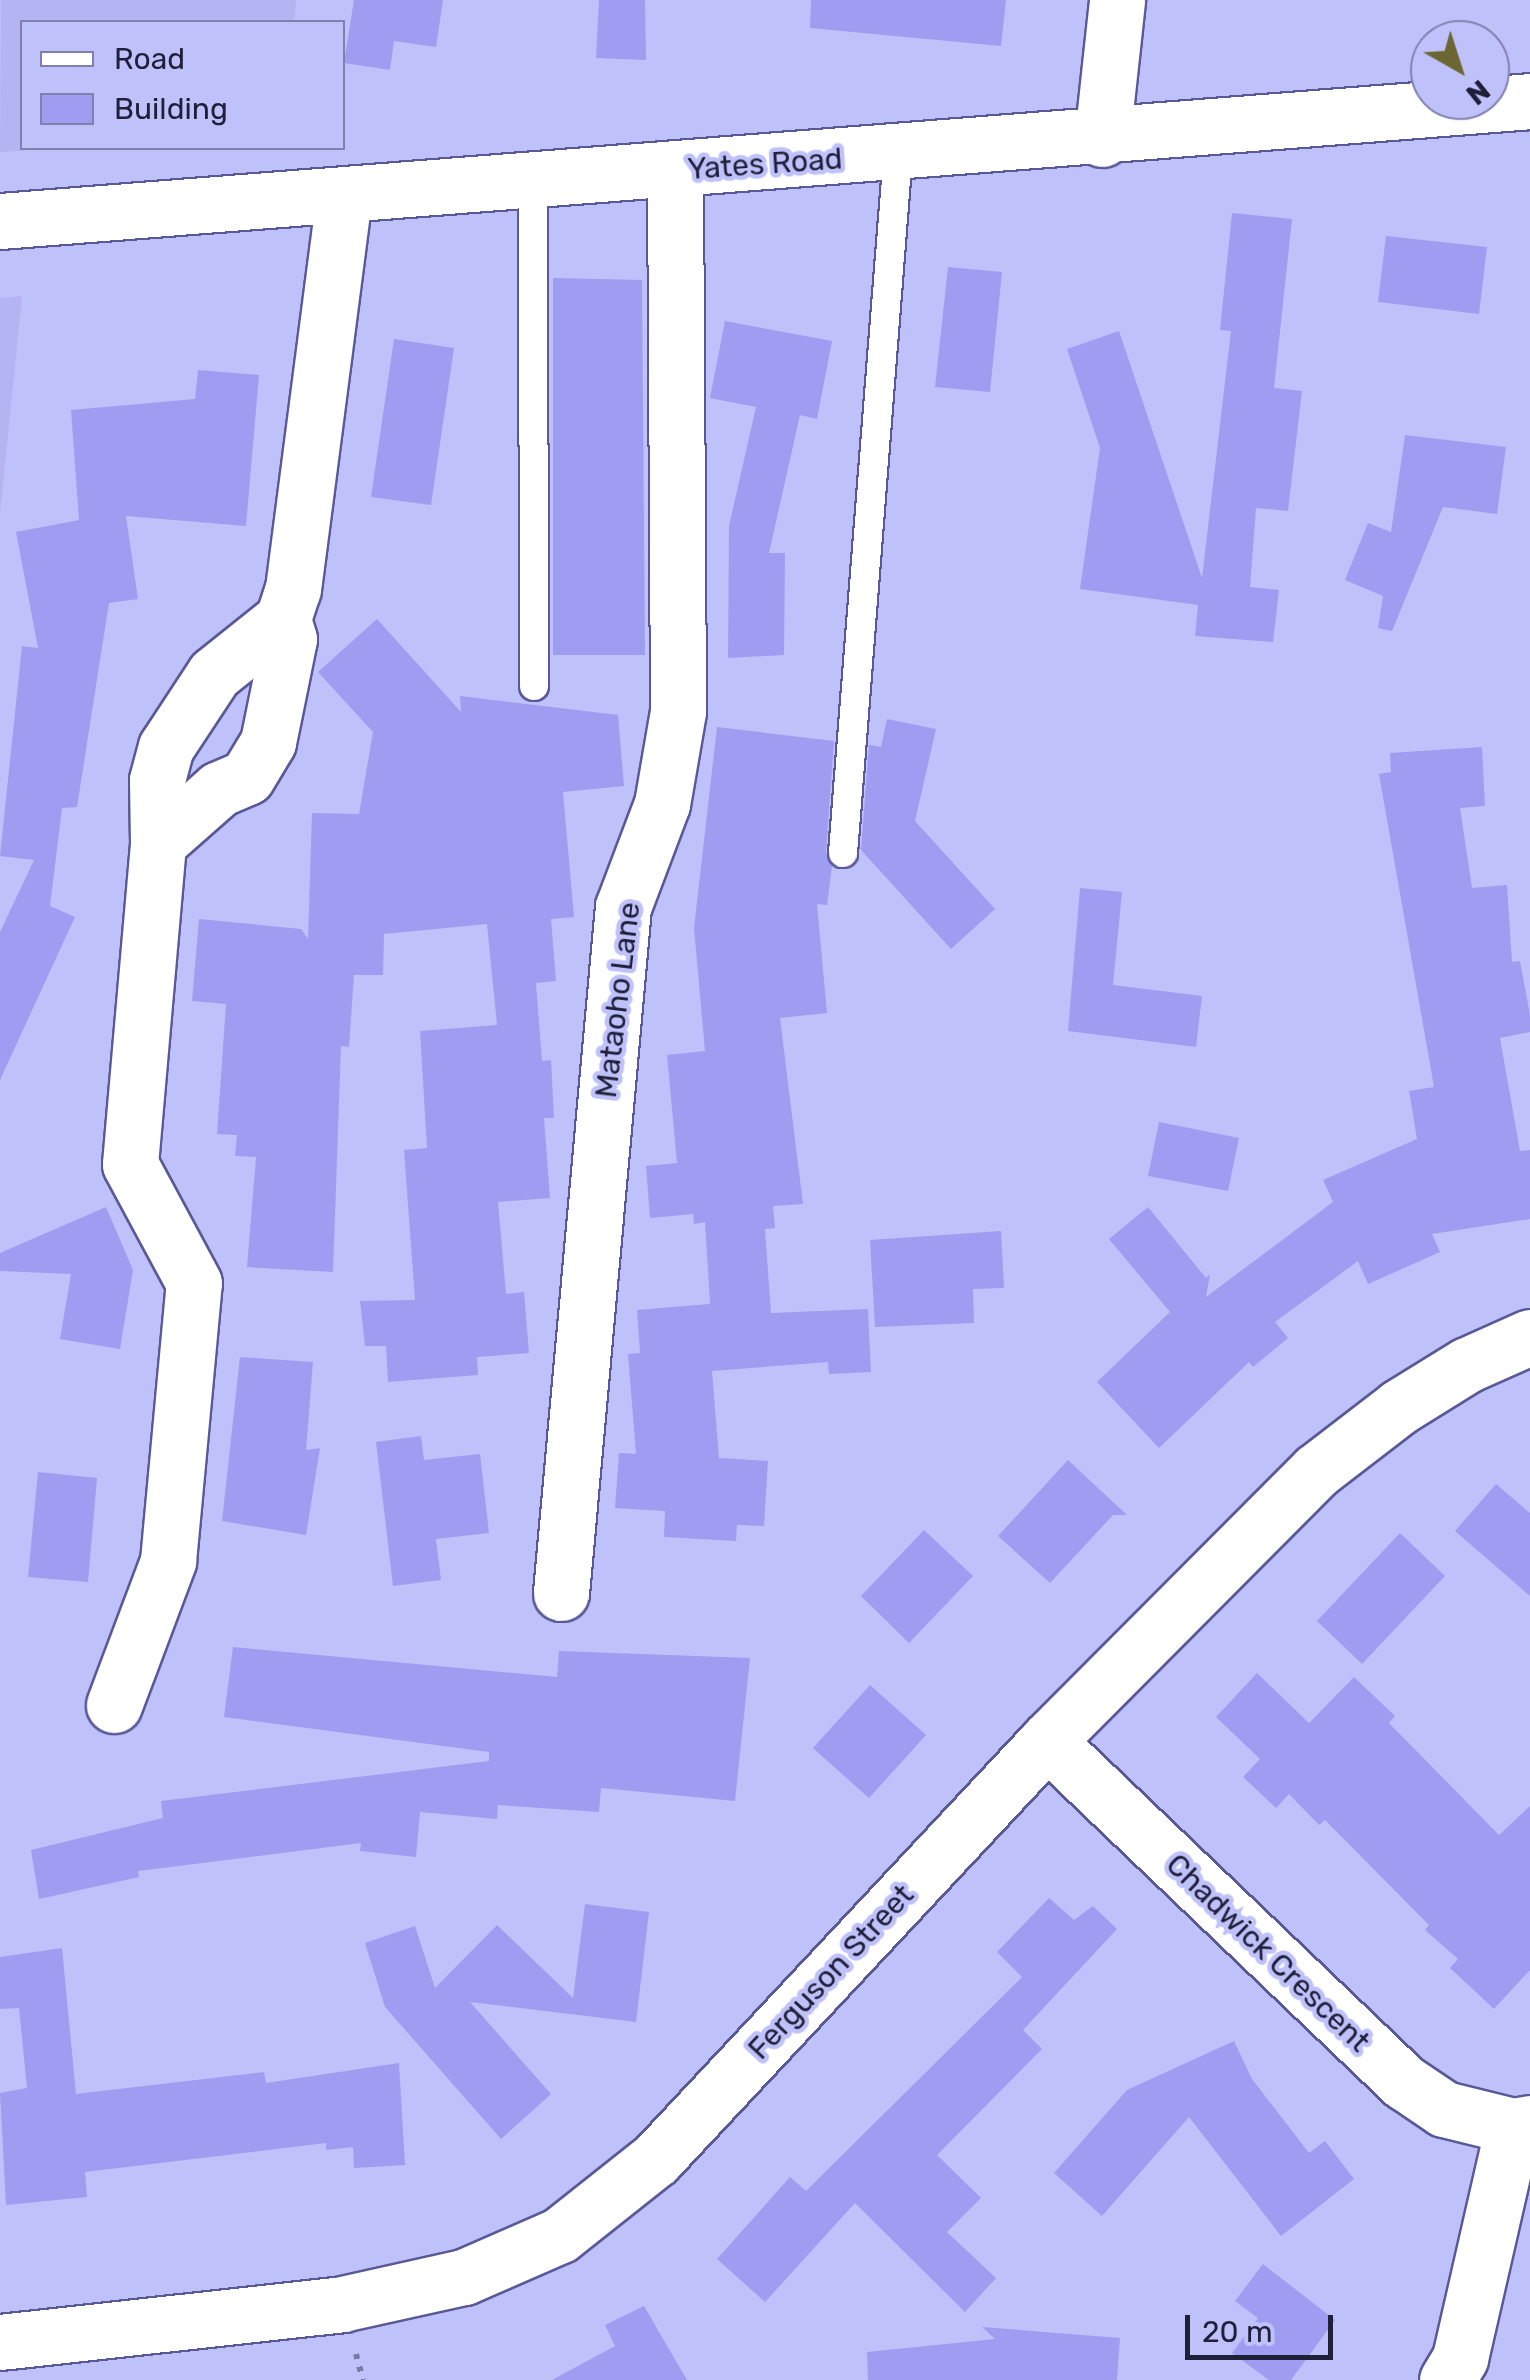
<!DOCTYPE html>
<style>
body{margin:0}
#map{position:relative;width:1530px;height:2380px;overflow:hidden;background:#bfc1fa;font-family:Rubik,sans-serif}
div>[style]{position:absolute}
.built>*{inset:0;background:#b3b4f1}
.building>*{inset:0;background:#9e9df1}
.path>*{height:6px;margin-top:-3px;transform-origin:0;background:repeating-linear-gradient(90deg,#7879a5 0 5px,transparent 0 13px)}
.roads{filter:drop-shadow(2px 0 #5a5998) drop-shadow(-2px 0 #5a5998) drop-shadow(0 2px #5a5998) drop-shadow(0 -2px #5a5998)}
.lane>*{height:28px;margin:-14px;padding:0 14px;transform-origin:14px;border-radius:14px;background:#fff}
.street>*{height:55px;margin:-27.5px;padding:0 27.5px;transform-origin:27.5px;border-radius:27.5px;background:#fff}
.secondary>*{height:55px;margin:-27.5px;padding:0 27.5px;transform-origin:27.5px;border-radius:27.5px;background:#fff}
span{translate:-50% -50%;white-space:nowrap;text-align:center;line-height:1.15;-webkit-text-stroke:9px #bfc1fa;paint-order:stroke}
.street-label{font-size:30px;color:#1f1f39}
.legend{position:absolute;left:20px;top:20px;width:325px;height:130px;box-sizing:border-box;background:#bfc1fa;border:2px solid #7f80ad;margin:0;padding:12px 18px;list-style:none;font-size:30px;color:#1f1f39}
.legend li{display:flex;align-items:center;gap:20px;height:50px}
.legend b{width:50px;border:2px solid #7f80ad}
.north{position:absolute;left:1410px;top:20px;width:100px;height:100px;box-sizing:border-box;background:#bfc1fa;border:2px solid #7f80ad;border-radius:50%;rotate:141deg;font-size:28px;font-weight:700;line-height:40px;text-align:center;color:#1f1f39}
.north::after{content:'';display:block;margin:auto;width:35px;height:45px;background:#6c6633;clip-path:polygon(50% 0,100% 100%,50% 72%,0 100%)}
.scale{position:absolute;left:1185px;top:2315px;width:148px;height:45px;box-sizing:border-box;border:5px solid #1f1f39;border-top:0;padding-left:12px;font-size:30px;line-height:35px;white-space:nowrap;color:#1f1f39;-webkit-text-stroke:8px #bfc1fa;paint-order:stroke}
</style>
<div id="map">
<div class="built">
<i style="clip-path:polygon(1px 0,296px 0,294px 22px,22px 22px,22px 148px,64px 148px,0 152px)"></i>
<i style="clip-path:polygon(22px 296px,0 513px,0 298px)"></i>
</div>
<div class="building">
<i style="clip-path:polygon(354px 0,443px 0,436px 47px,394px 41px,390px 70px,344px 63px)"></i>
<i style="clip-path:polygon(599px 0,645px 0,646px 60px,596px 58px)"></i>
<i style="clip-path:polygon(811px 0,1006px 0,1001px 46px,810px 28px)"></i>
<i style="clip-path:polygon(1232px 213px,1292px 219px,1274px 388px,1302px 391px,1288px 511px,1256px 508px,1250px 587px,1279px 590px,1273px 642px,1195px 636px,1198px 605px,1080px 589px,1100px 448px,1067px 349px,1119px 331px,1202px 578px,1231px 331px,1220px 330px)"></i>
<i style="clip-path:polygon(1386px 236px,1487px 247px,1479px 314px,1378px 302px)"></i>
<i style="clip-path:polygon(948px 267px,1002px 272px,990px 392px,935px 387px)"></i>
<i style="clip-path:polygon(553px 278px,642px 280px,645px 655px,553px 655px)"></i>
<i style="clip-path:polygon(725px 321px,832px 341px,817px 419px,800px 415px,769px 553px,785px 553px,784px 655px,728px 658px,729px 526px,756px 407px,710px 398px)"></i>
<i style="clip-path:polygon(394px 339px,454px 348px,431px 505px,371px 497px)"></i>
<i style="clip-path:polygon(198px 370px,259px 375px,246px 526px,126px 516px,138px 599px,109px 603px,77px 807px,62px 808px,50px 906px,75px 917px,0 1080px,0 932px,34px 860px,0 856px,22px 646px,38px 648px,16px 532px,79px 520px,71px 410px,195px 399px)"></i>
<i style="clip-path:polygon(1405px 435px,1506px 447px,1497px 514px,1443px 507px,1392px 631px,1378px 628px,1383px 596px,1345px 580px,1368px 523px,1391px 532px)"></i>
<i style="clip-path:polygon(377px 619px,461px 712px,460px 696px,618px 715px,624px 786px,563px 792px,574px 917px,551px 919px,556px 981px,536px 983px,542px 1061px,551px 1060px,554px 1118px,544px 1118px,550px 1198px,498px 1202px,506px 1294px,524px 1292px,529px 1353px,477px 1357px,478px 1375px,388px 1382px,386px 1346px,365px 1346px,360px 1301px,415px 1300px,404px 1150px,427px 1148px,420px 1031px,497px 1025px,487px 924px,384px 934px,383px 975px,354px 975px,349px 1047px,341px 1046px,333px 1272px,247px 1267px,256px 1157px,235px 1156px,237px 1135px,217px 1134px,226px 1004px,192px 1001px,199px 919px,301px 929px,308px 939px,312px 813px,359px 814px,373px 732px,318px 672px)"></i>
<i style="clip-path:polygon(887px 719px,936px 729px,915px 821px,995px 909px,951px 949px,861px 850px,869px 745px,881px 747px)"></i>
<i style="clip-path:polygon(717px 727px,834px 741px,826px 852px,832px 866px,827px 905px,817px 904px,827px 1013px,780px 1018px,803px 1204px,773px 1206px,775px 1228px,765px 1229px,771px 1313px,868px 1309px,871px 1372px,829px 1374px,828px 1362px,712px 1371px,719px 1458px,768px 1461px,764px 1526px,737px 1525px,736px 1541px,664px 1537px,665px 1511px,615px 1508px,619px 1453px,636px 1454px,628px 1354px,640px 1353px,637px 1310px,710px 1304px,705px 1222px,694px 1224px,693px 1214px,650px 1218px,646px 1166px,677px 1163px,667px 1055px,705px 1051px,694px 928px)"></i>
<i style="clip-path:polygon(1482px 747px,1485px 806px,1460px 808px,1472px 888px,1507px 885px,1512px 962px,1520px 961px,1530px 1015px,1530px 1032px,1500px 1038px,1520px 1151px,1530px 1150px,1530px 1219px,1432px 1234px,1440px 1252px,1368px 1284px,1358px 1261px,1275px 1322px,1288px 1338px,1253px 1367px,1249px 1362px,1159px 1448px,1097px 1382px,1170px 1312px,1109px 1239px,1148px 1207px,1206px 1278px,1210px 1274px,1206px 1297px,1333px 1202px,1323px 1180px,1417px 1139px,1409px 1091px,1434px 1087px,1379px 774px,1391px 772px,1390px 753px)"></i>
<i style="clip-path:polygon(1080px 888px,1122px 892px,1113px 985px,1202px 996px,1196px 1047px,1068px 1031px)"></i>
<i style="clip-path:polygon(1159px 1122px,1239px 1138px,1228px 1191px,1148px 1176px)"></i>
<i style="clip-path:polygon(106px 1207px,133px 1270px,120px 1349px,60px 1339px,71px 1274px,0 1271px,0 1253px)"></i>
<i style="clip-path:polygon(1001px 1231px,1004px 1288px,973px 1289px,974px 1323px,875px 1327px,870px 1240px)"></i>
<i style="clip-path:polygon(240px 1357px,313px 1362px,306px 1450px,320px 1448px,306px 1535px,222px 1521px)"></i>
<i style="clip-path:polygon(421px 1436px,424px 1460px,480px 1454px,489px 1533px,436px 1539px,441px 1580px,393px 1586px,376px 1442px)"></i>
<i style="clip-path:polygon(1068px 1460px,1127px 1515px,1113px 1515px,1050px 1583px,998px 1536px)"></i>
<i style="clip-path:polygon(38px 1472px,97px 1478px,88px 1582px,28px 1577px)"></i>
<i style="clip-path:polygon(1496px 1484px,1530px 1513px,1530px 1596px,1455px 1531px)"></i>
<i style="clip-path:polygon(924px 1530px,973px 1576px,909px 1643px,861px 1596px)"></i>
<i style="clip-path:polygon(1400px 1533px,1445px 1576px,1362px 1664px,1317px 1621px)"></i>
<i style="clip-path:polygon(233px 1647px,557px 1677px,559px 1651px,750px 1658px,735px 1801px,601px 1788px,599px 1812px,498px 1805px,497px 1819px,420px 1812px,416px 1857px,360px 1851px,361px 1843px,138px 1871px,139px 1877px,39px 1899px,31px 1850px,163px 1818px,161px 1801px,489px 1761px,489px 1752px,224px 1717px)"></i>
<i style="clip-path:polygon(1257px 1673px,1309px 1723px,1354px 1677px,1395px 1716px,1389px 1723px,1499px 1835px,1530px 1806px,1530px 1970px,1494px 2009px,1450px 1968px,1458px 1959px,1425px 1930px,1429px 1925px,1325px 1820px,1319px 1825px,1289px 1794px,1276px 1808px,1243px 1777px,1260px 1759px,1216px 1717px)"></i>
<i style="clip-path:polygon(870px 1685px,926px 1735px,869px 1798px,813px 1748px)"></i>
<i style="clip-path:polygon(1049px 1898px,1074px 1920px,1093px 1906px,1117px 1929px,1023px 2030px,1042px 2049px,937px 2155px,981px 2198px,947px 2232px,996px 2278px,965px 2312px,855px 2203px,765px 2302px,717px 2259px,790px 2177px,806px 2191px,1022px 1977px,997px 1952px)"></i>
<i style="clip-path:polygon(585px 1904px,649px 1912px,636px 2022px,470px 2002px,551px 2094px,501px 2139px,385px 2007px,365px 1943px,415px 1926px,435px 1988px,497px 1925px,573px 1998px)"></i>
<i style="clip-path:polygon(62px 1948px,76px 2094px,264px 2072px,266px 2083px,399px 2063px,405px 2165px,354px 2168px,353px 2147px,326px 2150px,326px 2143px,85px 2172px,87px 2197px,6px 2205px,0 2093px,27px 2088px,19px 2008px,0 2009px,0 1957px)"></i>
<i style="clip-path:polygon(1234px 2041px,1252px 2079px,1309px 2153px,1325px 2141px,1354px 2179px,1281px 2236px,1189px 2117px,1102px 2216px,1054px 2173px,1127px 2090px)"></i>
<i style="clip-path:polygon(1263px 2264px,1335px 2320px,1291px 2380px,1269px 2380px,1232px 2353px,1258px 2318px,1235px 2301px)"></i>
<i style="clip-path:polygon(644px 2306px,687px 2380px,552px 2380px,615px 2346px,605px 2325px)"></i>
<i style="clip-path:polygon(982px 2327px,1120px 2338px,1117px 2380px,868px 2380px,867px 2352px,995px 2339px)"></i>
</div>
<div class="path">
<i style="left:356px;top:2354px;width:27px;rotate:75deg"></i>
</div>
<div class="roads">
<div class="lane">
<i style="left:533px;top:182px;width:504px;rotate:89.89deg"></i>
<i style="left:843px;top:853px;width:701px;rotate:-85.5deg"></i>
</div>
<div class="street">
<i style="left:1102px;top:139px;width:140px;rotate:-83.8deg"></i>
<i style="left:158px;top:843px;width:81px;rotate:-41.5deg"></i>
<i style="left:219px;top:789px;width:30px;rotate:-23deg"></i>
<i style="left:247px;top:777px;width:41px;rotate:-59deg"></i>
<i style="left:268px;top:742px;width:105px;rotate:-78.5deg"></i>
<i style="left:289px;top:639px;width:21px;rotate:-107deg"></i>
<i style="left:283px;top:619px;width:32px;rotate:-72deg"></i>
<i style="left:293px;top:589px;width:395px;rotate:-82.6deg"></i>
<i style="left:561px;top:1593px;width:689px;rotate:-84.84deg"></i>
<i style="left:623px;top:907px;width:110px;rotate:-69.3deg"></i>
<i style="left:662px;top:804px;width:94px;rotate:-80.2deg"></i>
<i style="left:678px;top:711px;width:540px;rotate:-90.32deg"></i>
<i style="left:114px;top:1705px;width:154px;rotate:-69.4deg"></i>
<i style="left:168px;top:1561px;width:279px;rotate:-84.7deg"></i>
<i style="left:194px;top:1283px;width:135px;rotate:-118.3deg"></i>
<i style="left:130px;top:1164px;width:322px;rotate:-85deg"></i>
<i style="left:158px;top:843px;width:63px;rotate:-90.9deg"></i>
<i style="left:157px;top:780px;width:34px;rotate:-75deg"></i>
<i style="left:166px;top:747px;width:87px;rotate:-56.7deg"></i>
<i style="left:214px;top:674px;width:88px;rotate:-38.6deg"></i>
<i style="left:1047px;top:1741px;width:494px;rotate:43.7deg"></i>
<i style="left:1404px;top:2082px;width:48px;rotate:34deg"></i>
<i style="left:1444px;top:2109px;width:71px;rotate:13.8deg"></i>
<i style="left:1513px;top:2126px;width:17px;rotate:-10deg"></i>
<i style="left:0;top:2342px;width:344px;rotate:-6.3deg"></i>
<i style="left:342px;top:2304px;width:125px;rotate:-12.5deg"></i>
<i style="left:464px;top:2277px;width:105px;rotate:-23.6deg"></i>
<i style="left:560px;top:2235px;width:122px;rotate:-38.4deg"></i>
<i style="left:656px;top:2159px;width:572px;rotate:-46.91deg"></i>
<i style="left:1047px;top:1741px;width:381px;rotate:-45.1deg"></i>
<i style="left:1316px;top:1471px;width:105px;rotate:-37.6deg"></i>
<i style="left:1399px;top:1407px;width:80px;rotate:-31.7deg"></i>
<i style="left:1467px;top:1365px;width:69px;rotate:-24deg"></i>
<i style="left:1447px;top:2380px;width:26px;rotate:-59deg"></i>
<i style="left:1460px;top:2358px;width:238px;rotate:-77.1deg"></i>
</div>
<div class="secondary">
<i style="left:0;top:221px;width:1535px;rotate:-4.48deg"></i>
</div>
</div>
<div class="street-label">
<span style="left:765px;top:164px;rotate:-4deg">Yates Road</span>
<span style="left:618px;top:1000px;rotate:-83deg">Mataoho Lane</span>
<span style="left:1268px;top:1953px;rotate:44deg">Chadwick Crescent</span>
<span style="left:831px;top:1972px;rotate:-47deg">Ferguson Street</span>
</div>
<ul class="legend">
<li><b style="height:12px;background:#fff"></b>Road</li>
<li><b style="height:28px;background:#9e9df1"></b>Building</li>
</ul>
<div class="north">N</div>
<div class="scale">20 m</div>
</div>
